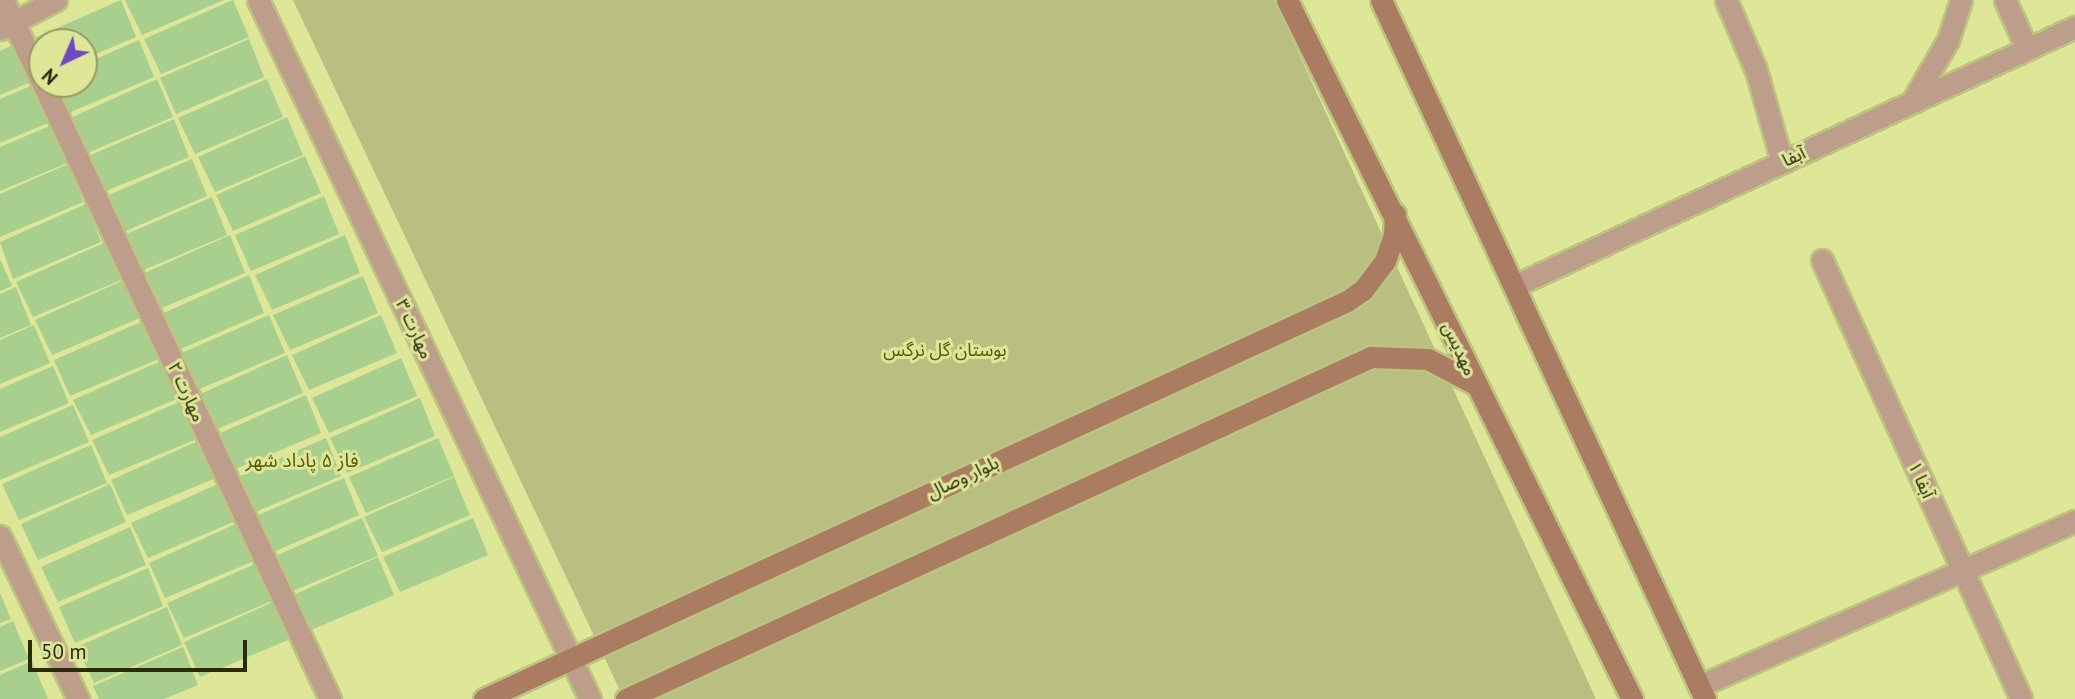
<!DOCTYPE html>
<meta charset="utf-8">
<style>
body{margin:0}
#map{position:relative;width:2075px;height:699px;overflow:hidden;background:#dee698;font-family:"PT Sans","Noto Sans Arabic",sans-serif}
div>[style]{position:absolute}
.green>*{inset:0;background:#b8bf80}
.building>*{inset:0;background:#a9cf8f}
.roads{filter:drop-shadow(2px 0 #bdc47f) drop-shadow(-2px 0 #bdc47f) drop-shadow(0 2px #bdc47f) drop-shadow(0 -2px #bdc47f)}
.street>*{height:21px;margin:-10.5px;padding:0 10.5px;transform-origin:10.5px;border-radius:10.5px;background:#bc9e8b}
.secondary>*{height:21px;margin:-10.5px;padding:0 10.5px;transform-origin:10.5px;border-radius:10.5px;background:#aa7d62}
span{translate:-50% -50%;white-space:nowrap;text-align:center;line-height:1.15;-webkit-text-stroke:6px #dee698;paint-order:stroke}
.street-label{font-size:18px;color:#292b0b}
.park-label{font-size:18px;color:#555a00}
.neighbourhood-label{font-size:19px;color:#565b02}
.north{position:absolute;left:28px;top:28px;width:70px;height:70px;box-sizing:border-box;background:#dee698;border:2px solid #969b60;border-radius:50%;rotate:224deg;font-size:19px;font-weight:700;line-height:28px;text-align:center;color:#292b0b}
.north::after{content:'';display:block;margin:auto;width:24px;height:32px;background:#6f4ac3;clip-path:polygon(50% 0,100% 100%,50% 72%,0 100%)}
.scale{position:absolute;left:28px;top:640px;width:219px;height:32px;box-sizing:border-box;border:4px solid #292b0b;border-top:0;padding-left:9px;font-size:21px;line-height:24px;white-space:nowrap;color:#292b0b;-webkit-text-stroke:5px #dee698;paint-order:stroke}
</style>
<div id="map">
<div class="green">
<i style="clip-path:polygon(293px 0,1274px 0,1596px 699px,624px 699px)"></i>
</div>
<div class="building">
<i style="clip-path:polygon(121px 0,136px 37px,84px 59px,84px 42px,42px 42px,42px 61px,32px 39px)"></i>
<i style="clip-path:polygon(125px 0,224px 0,142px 35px)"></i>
<i style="clip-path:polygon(233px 0,249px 37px,161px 74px,144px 39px)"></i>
<i style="clip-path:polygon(249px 39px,264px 77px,176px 114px,160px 78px)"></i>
<i style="clip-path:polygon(139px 40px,154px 77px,66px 114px,52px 84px,84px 84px,84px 64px)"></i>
<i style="clip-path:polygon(15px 44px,31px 82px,0 95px,0 51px)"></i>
<i style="clip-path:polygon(157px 79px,173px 117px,85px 154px,68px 119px)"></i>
<i style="clip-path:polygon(267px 79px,283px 117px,195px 154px,178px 118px)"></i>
<i style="clip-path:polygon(33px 85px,48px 123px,0 143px,0 99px)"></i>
<i style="clip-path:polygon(287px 117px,303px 155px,215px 192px,198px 157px)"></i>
<i style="clip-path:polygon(174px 119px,189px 157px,101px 193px,84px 158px)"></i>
<i style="clip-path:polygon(52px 125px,67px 163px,0 191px,0 147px)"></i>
<i style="clip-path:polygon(305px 156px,321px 193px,233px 231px,216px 195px)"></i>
<i style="clip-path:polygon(192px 159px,207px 196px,119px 234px,102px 198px)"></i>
<i style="clip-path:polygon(68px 164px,83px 202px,0 237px,0 194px)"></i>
<i style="clip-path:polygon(324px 196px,339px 234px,251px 271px,235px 235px)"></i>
<i style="clip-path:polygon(212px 197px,227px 235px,139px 272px,122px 236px)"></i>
<i style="clip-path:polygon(86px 204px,101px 242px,13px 279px,0 242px)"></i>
<i style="clip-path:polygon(230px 235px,245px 273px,157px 310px,140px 275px)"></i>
<i style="clip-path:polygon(345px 235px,360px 273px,272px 310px,255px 275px)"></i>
<i style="clip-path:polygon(106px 242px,121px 280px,33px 317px,16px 282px)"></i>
<i style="clip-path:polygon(0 259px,12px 286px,0 291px)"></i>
<i style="clip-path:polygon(249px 275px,264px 313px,176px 351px,159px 315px)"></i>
<i style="clip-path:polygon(363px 276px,378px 313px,290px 350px,273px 315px)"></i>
<i style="clip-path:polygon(124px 280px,140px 318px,52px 355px,35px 320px)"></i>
<i style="clip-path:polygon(16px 287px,31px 325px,0 338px,0 294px)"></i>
<i style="clip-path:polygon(269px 315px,285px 353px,197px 390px,179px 354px)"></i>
<i style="clip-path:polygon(381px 315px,397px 353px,309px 390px,292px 355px)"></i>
<i style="clip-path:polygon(143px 321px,159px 359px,70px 396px,54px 360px)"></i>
<i style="clip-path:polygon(34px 325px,50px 363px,0 384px,0 340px)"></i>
<i style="clip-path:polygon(287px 355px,303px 393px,215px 430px,198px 395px)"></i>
<i style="clip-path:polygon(401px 358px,417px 396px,329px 433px,312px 398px)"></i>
<i style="clip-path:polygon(163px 360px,179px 398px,91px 435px,73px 400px)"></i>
<i style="clip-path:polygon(53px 366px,69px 403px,0 432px,0 389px)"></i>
<i style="clip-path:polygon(306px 395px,321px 433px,233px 470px,216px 435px)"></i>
<i style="clip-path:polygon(420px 398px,435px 436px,347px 473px,330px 438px)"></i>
<i style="clip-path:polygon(181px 401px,197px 439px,109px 475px,92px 440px)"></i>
<i style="clip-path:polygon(73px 405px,89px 442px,0 480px,0 437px)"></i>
<i style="clip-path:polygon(326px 438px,341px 476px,253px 513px,237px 477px)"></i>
<i style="clip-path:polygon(438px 438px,454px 476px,366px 513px,349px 477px)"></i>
<i style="clip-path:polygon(200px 440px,216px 478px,127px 515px,111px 480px)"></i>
<i style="clip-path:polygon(91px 445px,107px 483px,19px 520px,2px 484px)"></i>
<i style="clip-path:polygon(454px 477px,470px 515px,382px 552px,364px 517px)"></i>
<i style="clip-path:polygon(344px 478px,359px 515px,271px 553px,254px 517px)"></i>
<i style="clip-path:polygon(220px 483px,236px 521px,148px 558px,131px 523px)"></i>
<i style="clip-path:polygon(110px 484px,126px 522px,38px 560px,21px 524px)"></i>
<i style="clip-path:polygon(362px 518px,378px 556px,290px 592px,273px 557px)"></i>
<i style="clip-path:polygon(473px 518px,488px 555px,400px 592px,383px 557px)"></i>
<i style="clip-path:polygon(238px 523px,254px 561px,165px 598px,149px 563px)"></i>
<i style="clip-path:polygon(130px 527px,146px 565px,58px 602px,41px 567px)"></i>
<i style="clip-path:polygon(378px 557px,394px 595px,306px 632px,289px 597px)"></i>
<i style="clip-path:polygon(257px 563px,272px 601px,184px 638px,167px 603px)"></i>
<i style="clip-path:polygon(148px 568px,163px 606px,75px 643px,59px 607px)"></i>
<i style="clip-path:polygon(0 593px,11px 619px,0 623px)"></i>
<i style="clip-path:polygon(273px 602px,288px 640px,200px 677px,184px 642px)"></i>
<i style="clip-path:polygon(167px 607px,182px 645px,94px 683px,77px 647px)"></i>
<i style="clip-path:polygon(13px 621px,29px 659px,0 671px,0 627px)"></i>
<i style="clip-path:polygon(183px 647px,198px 685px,164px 699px,99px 699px,93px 686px)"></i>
<i style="clip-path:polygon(32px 661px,48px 699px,0 699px,0 675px)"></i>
</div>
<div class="roads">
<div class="street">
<i style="left:3px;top:0;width:91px;rotate:64.6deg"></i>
<i style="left:258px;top:0;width:774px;rotate:64.59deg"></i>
<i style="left:1726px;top:0;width:76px;rotate:66.8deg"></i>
<i style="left:1756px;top:70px;width:96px;rotate:74.2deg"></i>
<i style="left:2005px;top:0;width:54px;rotate:65.8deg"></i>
<i style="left:0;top:29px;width:63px;rotate:-27.4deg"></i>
<i style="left:43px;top:84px;width:679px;rotate:64.98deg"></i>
<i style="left:1912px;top:102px;width:72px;rotate:-59.9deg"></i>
<i style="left:1948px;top:40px;width:42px;rotate:-72deg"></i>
<i style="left:1822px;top:260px;width:482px;rotate:65.6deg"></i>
<i style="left:1514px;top:286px;width:618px;rotate:-24.78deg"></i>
<i style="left:0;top:536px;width:181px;rotate:64.4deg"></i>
<i style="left:1699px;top:686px;width:411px;rotate:-23.7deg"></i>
</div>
<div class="secondary">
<i style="left:1287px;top:0;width:780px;rotate:63.73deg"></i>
<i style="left:1381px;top:0;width:770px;rotate:65.13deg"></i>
<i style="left:484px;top:699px;width:950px;rotate:-24.76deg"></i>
<i style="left:1347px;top:301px;width:19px;rotate:-35deg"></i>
<i style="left:1363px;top:290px;width:36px;rotate:-53deg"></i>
<i style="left:1385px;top:261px;width:28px;rotate:-71deg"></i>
<i style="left:1394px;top:235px;width:21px;rotate:-87deg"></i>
<i style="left:626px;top:699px;width:820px;rotate:-24.66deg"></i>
<i style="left:1371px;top:357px;width:57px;rotate:2deg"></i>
<i style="left:1428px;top:359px;width:53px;rotate:28deg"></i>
</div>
</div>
<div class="street-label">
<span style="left:1794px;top:157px;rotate:-25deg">آبفا</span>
<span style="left:414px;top:329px;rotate:65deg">مهارت ۳</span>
<span style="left:1459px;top:349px;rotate:65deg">مهدیس</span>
<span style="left:186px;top:392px;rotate:65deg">مهارت ۲</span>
<span style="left:963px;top:478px;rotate:-25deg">بلوار وصال</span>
<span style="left:1921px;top:480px;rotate:66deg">آبفا ۱</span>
</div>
<div class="park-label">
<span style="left:945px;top:350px">بوستان گل نرگس</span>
</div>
<div class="neighbourhood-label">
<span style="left:302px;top:461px">فاز ۵ پاداد شهر</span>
</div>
<div class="north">N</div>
<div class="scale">50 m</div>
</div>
